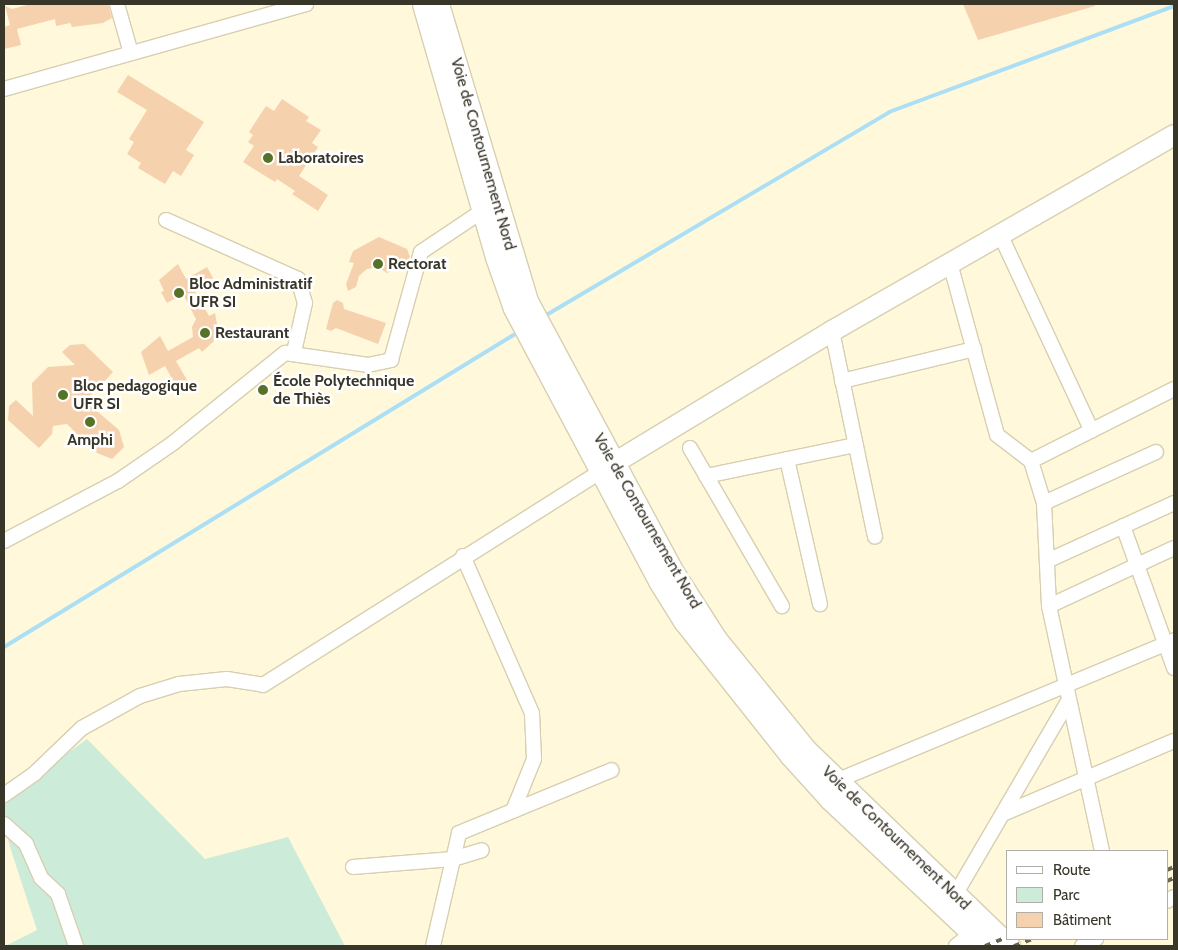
<!DOCTYPE html>
<meta charset="utf-8">
<style>
body{margin:0}
#map{position:relative;width:1178px;height:950px;overflow:hidden;background:#fff8da;font-family:Cabin,sans-serif}
div>[style]{position:absolute}
.green>*{inset:0;background:#ccecd9}
.stream>*{height:4px;margin:-2px;padding:0 2px;transform-origin:2px;border-radius:2px;background:#abdff5}
.building>*{inset:0;background:#f5d1ae}
.roads{filter:drop-shadow(1px 0 #d6cfb1) drop-shadow(-1px 0 #d6cfb1) drop-shadow(0 1px #d6cfb1) drop-shadow(0 -1px #d6cfb1)}
.street>*{height:14px;margin:-7px;padding:0 7px;transform-origin:7px;border-radius:7px;background:#fff}
.secondary>*{height:20px;margin:-10px;padding:0 10px;transform-origin:10px;border-radius:10px;background:#fff}
.primary>*{height:21px;margin:-10.5px;padding:0 10.5px;transform-origin:10.5px;border-radius:10.5px;background:#fff}
.rail>*{height:4px;margin-top:-2px;transform-origin:0;background:repeating-linear-gradient(90deg,#696555 0 6px,transparent 0 12px)}
.dots>*{width:14px;height:14px;translate:-50% -50%;box-sizing:border-box;border:2px solid #fff;border-radius:50%}
span{translate:-50% -50%;white-space:nowrap;text-align:center;line-height:1.15;-webkit-text-stroke:5px #fff;paint-order:stroke}
.street-label{font-size:16px;color:#383529}
.poi-label{font-size:16px;color:#383529;font-weight:700}
.left{translate:0 -50%;text-align:left}
.frame{position:absolute;inset:0;border:5px solid #383529;pointer-events:none}
.legend{position:absolute;left:1006px;top:850px;width:162px;height:90px;box-sizing:border-box;background:#fff;border:1px solid #afaea9;margin:0;padding:6px 9px;list-style:none;font-size:15px;color:#383529}
.legend li{display:flex;align-items:center;gap:10px;height:25px}
.legend b{width:25px;border:1px solid #afaea9}
</style>
<div id="map">
<div class="green">
<i style="clip-path:polygon(87px 739px,205px 859px,288px 837px,345px 946px,5px 946px,37px 930px,10px 847px,4px 822px,4px 799px)"></i>
</div>
<div class="stream">
<i style="left:543px;top:317px;width:402px;rotate:-30.6deg"></i>
<i style="left:889px;top:112px;width:304px;rotate:-20.4deg"></i>
<i style="left:4px;top:647px;width:605px;rotate:-31.48deg"></i>
</div>
<div class="building">
<i style="clip-path:polygon(31px 4px,108px 4px,112px 18px,103px 23px,72px 27px,70px 23px,56px 26px,55px 19px,17px 29px,21px 45px,4px 49px,4px 27px,10px 25px,5px 6px,12px 9px)"></i>
<i style="clip-path:polygon(963px 4px,1095px 4px,1095px 6px,978px 40px)"></i>
<i style="clip-path:polygon(128px 75px,204px 122px,186px 150px,194px 155px,181px 176px,173px 171px,165px 184px,138px 168px,141px 163px,127px 154px,134px 142px,129px 139px,147px 110px,117px 92px)"></i>
<i style="clip-path:polygon(282px 99px,309px 117px,306px 121px,321px 130px,312px 143px,318px 147px,299px 176px,328px 195px,318px 211px,292px 194px,295px 191px,277px 179px,275px 182px,243px 162px,254px 146px,248px 142px,253px 135px,249px 132px,266px 106px,274px 111px)"></i>
<i style="clip-path:polygon(379px 237px,407px 249px,410px 257px,402px 266px,387px 273px,378px 267px,367px 269px,359px 276px,356px 287px,348px 291px,346px 284px,354px 263px,349px 262px,353px 251px)"></i>
<i style="clip-path:polygon(178px 264px,186px 279px,207px 267px,213px 278px,194px 289px,209px 316px,215px 313px,218px 330px,214px 341px,202px 352px,199px 348px,176px 361px,191px 387px,180px 393px,165px 366px,149px 375px,141px 352px,160px 336px,168px 351px,193px 337px,192px 327px,196px 319px,183px 294px,167px 303px,161px 292px,164px 291px,159px 280px)"></i>
<i style="clip-path:polygon(337px 300px,343px 303px,344px 309px,386px 323px,378px 344px,336px 328px,331px 331px,326px 329px,333px 303px)"></i>
<i style="clip-path:polygon(84px 344px,113px 372px,100px 386px,92px 386px,92px 394px,85px 401px,119px 430px,124px 447px,112px 459px,97px 453px,84px 434px,81px 438px,67px 424px,53px 426px,52px 434px,39px 448px,8px 420px,9px 406px,16px 400px,33px 416px,32px 383px,48px 367px,75px 365px,62px 352px,70px 345px)"></i>
</div>
<div class="roads">
<div class="street">
<i style="left:117px;top:4px;width:51px;rotate:74.1deg"></i>
<i style="left:4px;top:89px;width:314px;rotate:-15.7deg"></i>
<i style="left:166px;top:220px;width:145px;rotate:24.1deg"></i>
<i style="left:298px;top:279px;width:25px;rotate:74deg"></i>
<i style="left:305px;top:303px;width:50px;rotate:102.7deg"></i>
<i style="left:1000px;top:234px;width:217px;rotate:65deg"></i>
<i style="left:950px;top:263px;width:178px;rotate:74.7deg"></i>
<i style="left:997px;top:435px;width:43px;rotate:37.4deg"></i>
<i style="left:1031px;top:461px;width:44px;rotate:72.8deg"></i>
<i style="left:1044px;top:503px;width:103px;rotate:87.2deg"></i>
<i style="left:1049px;top:606px;width:251px;rotate:77.8deg"></i>
<i style="left:832px;top:331px;width:210px;rotate:78.2deg"></i>
<i style="left:842px;top:381px;width:136px;rotate:-13.6deg"></i>
<i style="left:690px;top:448px;width:183px;rotate:59.8deg"></i>
<i style="left:787px;top:459px;width:149px;rotate:77.2deg"></i>
<i style="left:1031px;top:461px;width:160px;rotate:-26.7deg"></i>
<i style="left:706px;top:476px;width:153px;rotate:-11.7deg"></i>
<i style="left:1044px;top:503px;width:123px;rotate:-24.5deg"></i>
<i style="left:1123px;top:526px;width:151px;rotate:70.2deg"></i>
<i style="left:4px;top:541px;width:129px;rotate:-27.8deg"></i>
<i style="left:118px;top:481px;width:67px;rotate:-34.6deg"></i>
<i style="left:173px;top:443px;width:144px;rotate:-38.8deg"></i>
<i style="left:285px;top:353px;width:84px;rotate:8.2deg"></i>
<i style="left:368px;top:365px;width:24px;rotate:-12deg"></i>
<i style="left:391px;top:360px;width:112px;rotate:-74.5deg"></i>
<i style="left:421px;top:252px;width:79px;rotate:-33.7deg"></i>
<i style="left:463px;top:556px;width:171px;rotate:66.3deg"></i>
<i style="left:532px;top:713px;width:46px;rotate:87.5deg"></i>
<i style="left:534px;top:759px;width:56px;rotate:112deg"></i>
<i style="left:1047px;top:561px;width:140px;rotate:-24.5deg"></i>
<i style="left:1049px;top:606px;width:138px;rotate:-24.9deg"></i>
<i style="left:836px;top:781px;width:366px;rotate:-22.6deg"></i>
<i style="left:4px;top:795px;width:38px;rotate:-35deg"></i>
<i style="left:35px;top:773px;width:65px;rotate:-43.8deg"></i>
<i style="left:82px;top:728px;width:66px;rotate:-28.9deg"></i>
<i style="left:140px;top:696px;width:41px;rotate:-17.1deg"></i>
<i style="left:179px;top:684px;width:48px;rotate:-5.9deg"></i>
<i style="left:227px;top:679px;width:36px;rotate:9deg"></i>
<i style="left:263px;top:685px;width:400px;rotate:-32.3deg"></i>
<i style="left:1005px;top:813px;width:184px;rotate:-23.1deg"></i>
<i style="left:4px;top:824px;width:30px;rotate:42deg"></i>
<i style="left:26px;top:844px;width:37px;rotate:66deg"></i>
<i style="left:41px;top:878px;width:23px;rotate:43deg"></i>
<i style="left:58px;top:894px;width:55px;rotate:70.9deg"></i>
<i style="left:353px;top:867px;width:100px;rotate:-4.6deg"></i>
<i style="left:453px;top:859px;width:30px;rotate:-17deg"></i>
<i style="left:955px;top:895px;width:226px;rotate:-59.7deg"></i>
<i style="left:1167px;top:901px;width:8px;rotate:-30deg"></i>
<i style="left:433px;top:946px;width:116px;rotate:-77deg"></i>
<i style="left:459px;top:833px;width:165px;rotate:-22.4deg"></i>
<i style="left:956px;top:946px;width:21px;rotate:-39deg"></i>
<i style="left:1082px;top:946px;width:16px;rotate:-27deg"></i>
</div>
<div class="secondary">
<i style="left:601px;top:471px;width:270px;rotate:-31.2deg"></i>
<i style="left:832px;top:331px;width:394px;rotate:-29.8deg"></i>
</div>
<div class="primary">
<i style="left:423px;top:4px;width:263px;rotate:73.9deg"></i>
<i style="left:496px;top:257px;width:54px;rotate:70.6deg"></i>
<i style="left:514px;top:308px;width:309px;rotate:62deg"></i>
<i style="left:659px;top:581px;width:47px;rotate:58deg"></i>
<i style="left:684px;top:621px;width:172px;rotate:51.6deg"></i>
<i style="left:791px;top:756px;width:58px;rotate:47.8deg"></i>
<i style="left:830px;top:799px;width:214px;rotate:43.3deg"></i>
<i style="left:438px;top:4px;width:310px;rotate:73.3deg"></i>
<i style="left:527px;top:301px;width:308px;rotate:61.7deg"></i>
<i style="left:673px;top:572px;width:80px;rotate:57.3deg"></i>
<i style="left:716px;top:639px;width:141px;rotate:51deg"></i>
<i style="left:805px;top:749px;width:284px;rotate:44deg"></i>
</div>
</div>
<div class="rail">
<i style="left:1167px;top:870px;width:8px;rotate:-23deg"></i>
<i style="left:1167px;top:881px;width:8px;rotate:-23deg"></i>
<i style="left:985px;top:946px;width:24px;rotate:-22deg"></i>
<i style="left:1014px;top:946px;width:19px;rotate:-21deg"></i>
</div>
<div class="dots">
<i style="left:268px;top:158px;background:#567226"></i>
<i style="left:378px;top:264px;background:#567226"></i>
<i style="left:179px;top:293px;background:#567226"></i>
<i style="left:205px;top:333px;background:#567226"></i>
<i style="left:263px;top:390px;background:#567226"></i>
<i style="left:63px;top:395px;background:#567226"></i>
<i style="left:90px;top:422px;background:#567226"></i>
</div>
<div class="street-label">
<span style="left:483px;top:154px;rotate:74deg">Voie de Contournement Nord</span>
<span style="left:647px;top:521px;rotate:60deg">Voie de Contournement Nord</span>
<span style="left:896px;top:838px;rotate:44deg">Voie de Contournement Nord</span>
</div>
<div class="poi-label">
<span class="left" style="left:278px;top:158px">Laboratoires</span>
<span class="left" style="left:388px;top:264px">Rectorat</span>
<span class="left" style="left:189px;top:293px">Bloc Administratif<br>UFR SI</span>
<span class="left" style="left:215px;top:333px">Restaurant</span>
<span class="left" style="left:273px;top:390px">École Polytechnique<br>de Thiès</span>
<span class="left" style="left:73px;top:395px">Bloc pedagogique<br>UFR SI</span>
<span style="left:90px;top:440px">Amphi</span>
</div>
<div class="frame"></div>
<ul class="legend">
<li><b style="height:6px;background:#fff"></b>Route</li>
<li><b style="height:14px;background:#ccecd9"></b>Parc</li>
<li><b style="height:14px;background:#f5d1ae"></b>Bâtiment</li>
</ul>
</div>
